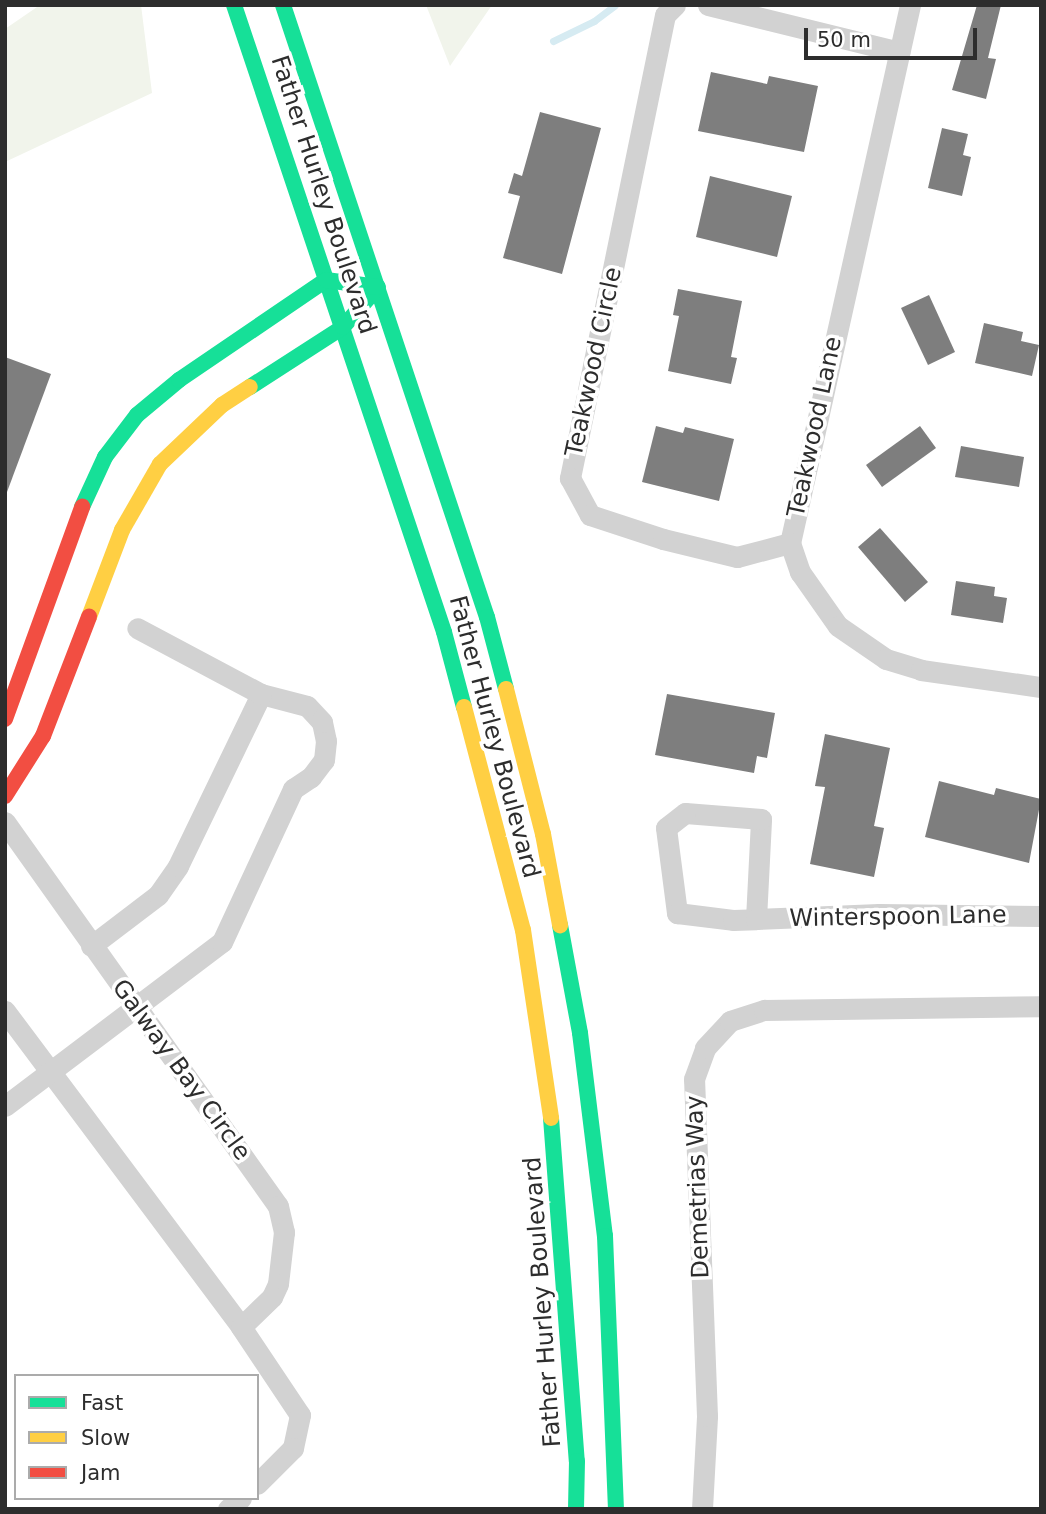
<!DOCTYPE html>
<style>
body{margin:0}
#map{position:relative;width:1046px;height:1514px;overflow:hidden;background:#fff;font-family:"DejaVu Sans",sans-serif}
div>[style]{position:absolute}
.green>*{inset:0;background:#f1f4eb}
.stream>*{height:7px;margin:-3.5px;padding:0 3.5px;transform-origin:3.5px;border-radius:3.5px;background:#d6ebf2}
.building>*{inset:0;background:#7e7e7e}
.street>*{height:21px;margin:-10.5px;padding:0 10.5px;transform-origin:10.5px;border-radius:10.5px;background:#d2d2d2}
.fast>*{height:16px;margin:-8px;padding:0 8px;transform-origin:8px;border-radius:8px;background:#16e098}
.slow>*{height:16px;margin:-8px;padding:0 8px;transform-origin:8px;border-radius:8px;background:#ffcf43}
.jam>*{height:16px;margin:-8px;padding:0 8px;transform-origin:8px;border-radius:8px;background:#f24e42}
span{translate:-50% -50%;white-space:nowrap;text-align:center;line-height:1.15;-webkit-text-stroke:7px #fff;paint-order:stroke}
.street-label{font-size:24px;color:#2d2d2d}
.frame{position:absolute;inset:0;border:7px solid #2d2d2d;pointer-events:none}
.legend{position:absolute;left:14px;top:1374px;width:245px;height:126px;box-sizing:border-box;background:#fff;border:2px solid #ababab;margin:0;padding:9px 12px;list-style:none;font-size:21px;color:#2d2d2d}
.legend li{display:flex;align-items:center;gap:14px;height:35px}
.legend b{width:35px;border:2px solid #ababab}
.scale{position:absolute;left:804px;top:28px;width:173px;height:32px;box-sizing:border-box;border:4px solid #2d2d2d;border-top:0;padding-left:9px;font-size:21px;line-height:24px;white-space:nowrap;color:#2d2d2d;-webkit-text-stroke:5px #fff;paint-order:stroke}
</style>
<div id="map">
<div class="green">
<i style="clip-path:polygon(40px 5px,141px 5px,152px 93px,5px 162px,5px 29px)"></i>
<i style="clip-path:polygon(426px 5px,492px 5px,450px 66px)"></i>
</div>
<div class="stream">
<i style="left:553px;top:41px;width:46px;rotate:-26deg"></i>
<i style="left:594px;top:21px;width:26px;rotate:-37deg"></i>
</div>
<div class="building">
<i style="clip-path:polygon(977px 5px,1001px 5px,988px 58px,996px 59px,986px 99px,952px 90px)"></i>
<i style="clip-path:polygon(711px 72px,767px 84px,769px 76px,818px 86px,804px 152px,698px 131px)"></i>
<i style="clip-path:polygon(540px 112px,601px 128px,562px 274px,503px 258px,520px 196px,508px 193px,514px 173px,522px 176px)"></i>
<i style="clip-path:polygon(942px 128px,968px 134px,963px 155px,971px 157px,962px 196px,928px 188px)"></i>
<i style="clip-path:polygon(710px 176px,792px 196px,777px 257px,696px 237px)"></i>
<i style="clip-path:polygon(678px 289px,742px 301px,731px 357px,737px 358px,731px 384px,668px 371px,679px 316px,673px 315px)"></i>
<i style="clip-path:polygon(929px 295px,955px 352px,928px 365px,901px 308px)"></i>
<i style="clip-path:polygon(984px 323px,1023px 332px,1021px 341px,1039px 345px,1032px 376px,975px 363px)"></i>
<i style="clip-path:polygon(5px 357px,51px 374px,7px 492px,5px 492px)"></i>
<i style="clip-path:polygon(656px 426px,683px 433px,685px 427px,734px 439px,719px 501px,642px 482px)"></i>
<i style="clip-path:polygon(920px 426px,936px 448px,882px 487px,866px 465px)"></i>
<i style="clip-path:polygon(961px 446px,1024px 457px,1019px 487px,955px 477px)"></i>
<i style="clip-path:polygon(880px 528px,928px 582px,905px 602px,858px 547px)"></i>
<i style="clip-path:polygon(956px 581px,995px 587px,994px 596px,1007px 598px,1003px 623px,951px 615px)"></i>
<i style="clip-path:polygon(667px 694px,775px 713px,767px 758px,757px 756px,754px 773px,655px 755px)"></i>
<i style="clip-path:polygon(825px 734px,890px 748px,874px 826px,884px 828px,874px 877px,810px 864px,825px 787px,815px 786px)"></i>
<i style="clip-path:polygon(939px 781px,994px 795px,996px 788px,1041px 799px,1029px 863px,925px 837px)"></i>
</div>
<div class="street">
<i style="left:675px;top:5px;width:14px;rotate:135deg"></i>
<i style="left:665px;top:15px;width:473px;rotate:101.6deg"></i>
<i style="left:570px;top:478px;width:42px;rotate:61.6deg"></i>
<i style="left:590px;top:515px;width:77px;rotate:18.2deg"></i>
<i style="left:663px;top:539px;width:76px;rotate:13.7deg"></i>
<i style="left:737px;top:557px;width:55px;rotate:-14.8deg"></i>
<i style="left:708px;top:5px;width:197px;rotate:13.8deg"></i>
<i style="left:910px;top:5px;width:551px;rotate:102.57deg"></i>
<i style="left:790px;top:543px;width:31px;rotate:71deg"></i>
<i style="left:800px;top:572px;width:66px;rotate:54.9deg"></i>
<i style="left:838px;top:626px;width:58px;rotate:34.5deg"></i>
<i style="left:886px;top:659px;width:37px;rotate:17deg"></i>
<i style="left:921px;top:670px;width:121px;rotate:8.1deg"></i>
<i style="left:5px;top:822px;width:471px;rotate:54.6deg"></i>
<i style="left:278px;top:1206px;width:27px;rotate:77deg"></i>
<i style="left:284px;top:1232px;width:52px;rotate:96.6deg"></i>
<i style="left:278px;top:1284px;width:14px;rotate:115deg"></i>
<i style="left:272px;top:1297px;width:43px;rotate:135.9deg"></i>
<i style="left:756px;top:919px;width:100px;rotate:-87.1deg"></i>
<i style="left:761px;top:819px;width:76px;rotate:-175.5deg"></i>
<i style="left:685px;top:813px;width:24px;rotate:142deg"></i>
<i style="left:666px;top:828px;width:86px;rotate:82.6deg"></i>
<i style="left:677px;top:913px;width:56px;rotate:7.1deg"></i>
<i style="left:733px;top:920px;width:23px;rotate:-2deg"></i>
<i style="left:756px;top:919px;width:123px;rotate:-2.3deg"></i>
<i style="left:879px;top:914px;width:162px;rotate:0.7deg"></i>
<i style="left:91px;top:946px;width:84px;rotate:-37.3deg"></i>
<i style="left:158px;top:895px;width:35px;rotate:-55deg"></i>
<i style="left:178px;top:866px;width:191px;rotate:-64.2deg"></i>
<i style="left:5px;top:1011px;width:394px;rotate:53.2deg"></i>
<i style="left:241px;top:1327px;width:106px;rotate:56.2deg"></i>
<i style="left:300px;top:1415px;width:34px;rotate:102deg"></i>
<i style="left:293px;top:1448px;width:51px;rotate:135deg"></i>
<i style="left:5px;top:1106px;width:272px;rotate:-37.1deg"></i>
<i style="left:222px;top:942px;width:169px;rotate:-65.1deg"></i>
<i style="left:293px;top:789px;width:22px;rotate:-34deg"></i>
<i style="left:311px;top:777px;width:21px;rotate:-53deg"></i>
<i style="left:324px;top:760px;width:19px;rotate:-84deg"></i>
<i style="left:326px;top:741px;width:19px;rotate:-102deg"></i>
<i style="left:322px;top:722px;width:22px;rotate:-133deg"></i>
<i style="left:307px;top:706px;width:48px;rotate:-165.4deg"></i>
<i style="left:261px;top:694px;width:140px;rotate:-152deg"></i>
<i style="left:228px;top:1509px;width:17px;rotate:-40deg"></i>
<i style="left:702px;top:1509px;width:93px;rotate:-86.9deg"></i>
<i style="left:707px;top:1416px;width:337px;rotate:-92.2deg"></i>
<i style="left:694px;top:1079px;width:33px;rotate:-70deg"></i>
<i style="left:705px;top:1048px;width:37px;rotate:-47deg"></i>
<i style="left:730px;top:1021px;width:36px;rotate:-18deg"></i>
<i style="left:764px;top:1010px;width:277px;rotate:-0.8deg"></i>
</div>
<div class="fast">
<i style="left:234px;top:5px;width:661px;rotate:71.48deg"></i>
<i style="left:444px;top:632px;width:78px;rotate:75.1deg"></i>
<i style="left:283px;top:5px;width:645px;rotate:71.57deg"></i>
<i style="left:487px;top:617px;width:74px;rotate:75.2deg"></i>
<i style="left:250px;top:387px;width:111px;rotate:-32.8deg"></i>
<i style="left:343px;top:327px;width:53px;rotate:-48.8deg"></i>
<i style="left:82px;top:507px;width:55px;rotate:-65.3deg"></i>
<i style="left:105px;top:457px;width:53px;rotate:-52.7deg"></i>
<i style="left:137px;top:415px;width:55px;rotate:-39.8deg"></i>
<i style="left:179px;top:380px;width:178px;rotate:-34.2deg"></i>
<i style="left:326px;top:280px;width:52px;rotate:7.7deg"></i>
<i style="left:560px;top:925px;width:110px;rotate:79.5deg"></i>
<i style="left:580px;top:1033px;width:205px;rotate:83deg"></i>
<i style="left:605px;top:1236px;width:273px;rotate:87.7deg"></i>
<i style="left:551px;top:1118px;width:344px;rotate:85.7deg"></i>
<i style="left:577px;top:1461px;width:48px;rotate:91.2deg"></i>
</div>
<div class="slow">
<i style="left:89px;top:617px;width:93px;rotate:-69.2deg"></i>
<i style="left:122px;top:530px;width:76px;rotate:-60.1deg"></i>
<i style="left:160px;top:464px;width:86px;rotate:-43.6deg"></i>
<i style="left:222px;top:405px;width:33px;rotate:-33deg"></i>
<i style="left:506px;top:689px;width:150px;rotate:75.7deg"></i>
<i style="left:543px;top:834px;width:93px;rotate:79.4deg"></i>
<i style="left:464px;top:707px;width:231px;rotate:75.2deg"></i>
<i style="left:523px;top:930px;width:190px;rotate:81.5deg"></i>
</div>
<div class="jam">
<i style="left:5px;top:719px;width:226px;rotate:-70deg"></i>
<i style="left:5px;top:796px;width:71px;rotate:-57.7deg"></i>
<i style="left:43px;top:736px;width:128px;rotate:-68.9deg"></i>
</div>
<div class="street-label">
<span style="left:323px;top:195px;rotate:72deg">Father Hurley Boulevard</span>
<span style="left:594px;top:362px;rotate:-78deg">Teakwood Circle</span>
<span style="left:815px;top:427px;rotate:-78deg">Teakwood Lane</span>
<span style="left:494px;top:737px;rotate:75deg">Father Hurley Boulevard</span>
<span style="left:898px;top:917px;rotate:-1deg">Winterspoon Lane</span>
<span style="left:181px;top:1070px;rotate:54deg">Galway Bay Circle</span>
<span style="left:698px;top:1187px;rotate:-92deg">Demetrias Way</span>
<span style="left:543px;top:1302px;rotate:-94deg">Father Hurley Boulevard</span>
</div>
<div class="frame"></div>
<ul class="legend">
<li><b style="height:9px;background:#16e098"></b>Fast</li>
<li><b style="height:9px;background:#ffcf43"></b>Slow</li>
<li><b style="height:9px;background:#f24e42"></b>Jam</li>
</ul>
<div class="scale">50 m</div>
</div>
